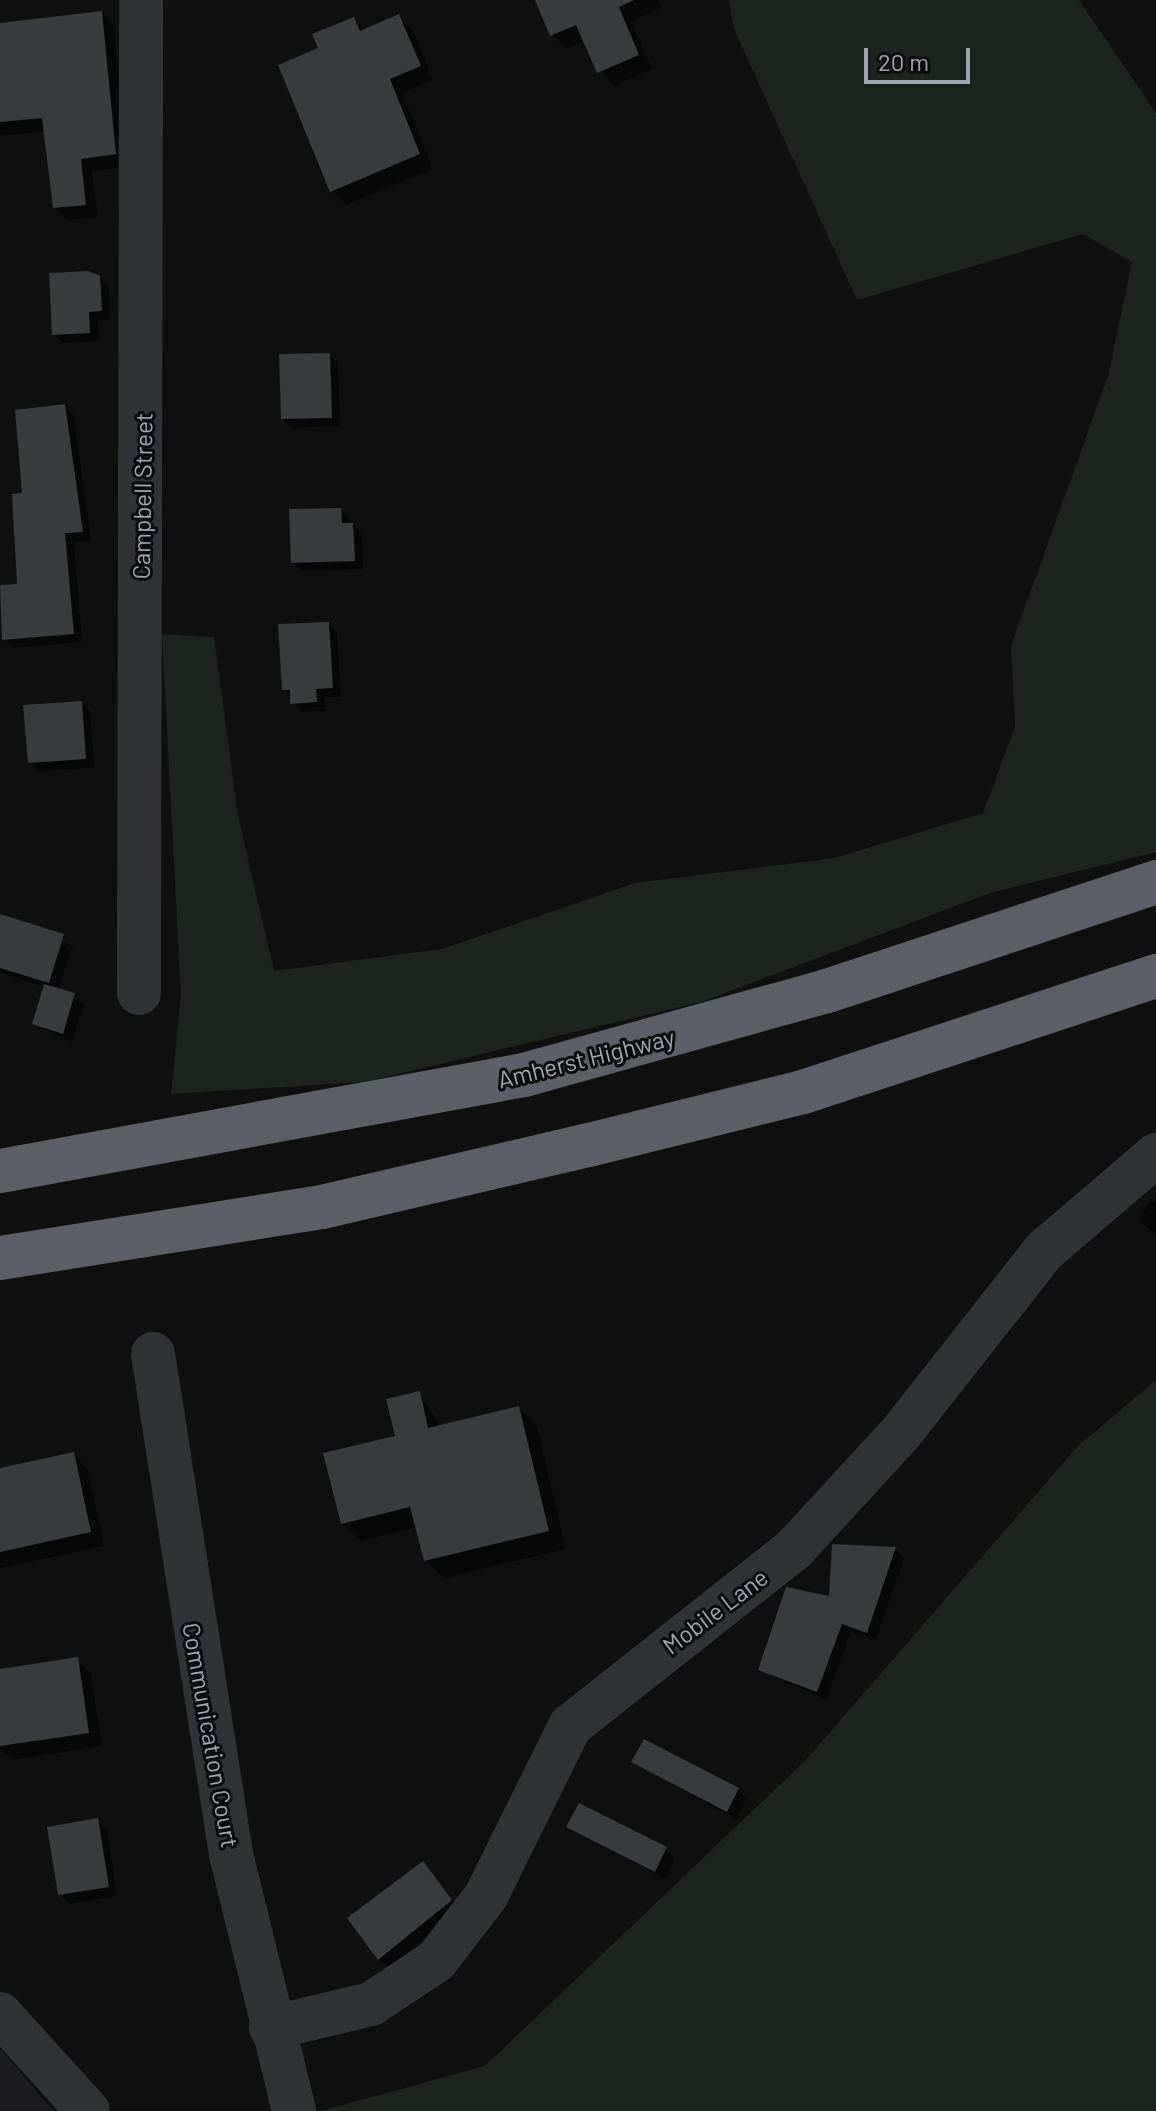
<!DOCTYPE html>
<style>
body{margin:0}
#map{position:relative;width:1156px;height:2111px;overflow:hidden;background:#101011;font-family:Barlow,sans-serif}
div>[style]{position:absolute}
.built>*{inset:0;background:#1c1c1e}
.green>*{inset:0;background:#1c241d}
.shadow>*{inset:0;background:#0007}
.building>*{inset:0;background:#3a3b3f}
.minor>*{height:44px;margin:-22px;padding:0 22px;transform-origin:22px;border-radius:22px;background:#313236}
.highway>*{height:44px;margin:-22px;padding:0 22px;transform-origin:22px;border-radius:22px;background:#5c5f67}
span{translate:-50% -50%;white-space:nowrap;text-align:center;line-height:1.15;-webkit-text-stroke:6px #0b0b0c;paint-order:stroke}
.street-label{font-size:24px;color:#a0a6b3}
.scale{position:absolute;left:864px;top:48px;width:106px;height:36px;box-sizing:border-box;border:4px solid #a0a6b3;border-top:0;padding-left:10px;font-size:24px;line-height:28px;white-space:nowrap;color:#a0a6b3;-webkit-text-stroke:6px #0b0b0c;paint-order:stroke}
</style>
<div id="map">
<div class="built">
<i style="clip-path:polygon(0 2048px,53px 2111px,0 2111px)"></i>
</div>
<div class="green">
<i style="clip-path:polygon(729px 0,1079px 0,1156px 113px,1156px 852px,990px 893px,701px 1002px,364px 1082px,171px 1094px,181px 996px,162px 634px,214px 637px,238px 816px,274px 971px,442px 949px,635px 883px,835px 858px,983px 813px,1015px 727px,1011px 646px,1108px 376px,1132px 262px,1083px 234px,857px 300px,734px 29px)"></i>
<i style="clip-path:polygon(1156px 1380px,1156px 2111px,321px 2111px,485px 2066px,805px 1761px,1078px 1446px)"></i>
</div>
<div class="shadow">
<i style="clip-path:polygon(537px 0,658px 0,661px 8px,631px 21px,652px 69px,613px 86px,585px 41px,566px 49px,552px 35px)"></i>
<i style="clip-path:polygon(102px 13px,114px 26px,127px 167px,92px 171px,98px 217px,68px 220px,55px 208px,46px 131px,0 136px,0 25px)"></i>
<i style="clip-path:polygon(399px 17px,413px 31px,433px 80px,402px 93px,433px 169px,346px 205px,332px 191px,320px 50px,354px 19px,366px 31px)"></i>
<i style="clip-path:polygon(100px 278px,109px 288px,110px 320px,98px 320px,99px 341px,63px 343px,54px 334px)"></i>
<i style="clip-path:polygon(329px 355px,338px 364px,340px 426px,292px 428px,283px 419px)"></i>
<i style="clip-path:polygon(64px 407px,74px 416px,91px 541px,74px 542px,82px 642px,13px 648px,4px 639px,0 587px,19px 585px,24px 495px)"></i>
<i style="clip-path:polygon(341px 510px,362px 534px,363px 569px,302px 571px,293px 562px)"></i>
<i style="clip-path:polygon(328px 624px,337px 633px,341px 697px,325px 697px,325px 711px,301px 712px,284px 689px)"></i>
<i style="clip-path:polygon(81px 703px,90px 712px,95px 767px,39px 772px,30px 762px)"></i>
<i style="clip-path:polygon(0 916px,73px 946px,58px 990px,84px 1004px,72px 1042px,34px 1024px,45px 987px,0 973px)"></i>
<i style="clip-path:polygon(1151px 1200px,1156px 1203px,1156px 1235px,1139px 1220px)"></i>
<i style="clip-path:polygon(419px 1393px,441px 1427px,519px 1408px,537px 1426px,566px 1549px,444px 1578px,425px 1560px,417px 1527px,361px 1541px,342px 1523px)"></i>
<i style="clip-path:polygon(73px 1454px,87px 1468px,104px 1546px,0 1568px,0 1470px)"></i>
<i style="clip-path:polygon(834px 1546px,895px 1549px,904px 1558px,876px 1640px,851px 1632px,826px 1700px,760px 1670px,831px 1599px)"></i>
<i style="clip-path:polygon(77px 1660px,91px 1674px,102px 1746px,12px 1760px,0 1748px,0 1671px)"></i>
<i style="clip-path:polygon(634px 1762px,738px 1790px,747px 1799px,736px 1819px)"></i>
<i style="clip-path:polygon(98px 1821px,107px 1830px,117px 1896px,69px 1904px,60px 1894px)"></i>
<i style="clip-path:polygon(569px 1827px,666px 1849px,675px 1858px,665px 1879px)"></i>
<i style="clip-path:polygon(423px 1864px,459px 1910px,388px 1968px,379px 1959px)"></i>
</div>
<div class="building">
<i style="clip-path:polygon(535px 0,634px 0,619px 7px,639px 55px,597px 73px,576px 25px,550px 36px)"></i>
<i style="clip-path:polygon(102px 11px,116px 154px,81px 159px,86px 205px,53px 208px,42px 118px,0 122px,0 23px)"></i>
<i style="clip-path:polygon(399px 14px,421px 66px,390px 79px,420px 154px,330px 192px,278px 65px,318px 48px,312px 34px,354px 17px,360px 31px)"></i>
<i style="clip-path:polygon(88px 271px,100px 276px,102px 311px,89px 312px,90px 333px,52px 335px,49px 273px)"></i>
<i style="clip-path:polygon(330px 353px,332px 418px,281px 419px,279px 354px)"></i>
<i style="clip-path:polygon(65px 404px,83px 532px,65px 533px,74px 634px,2px 640px,0 585px,17px 584px,12px 494px,22px 493px,15px 410px)"></i>
<i style="clip-path:polygon(341px 508px,342px 523px,353px 523px,355px 561px,291px 563px,289px 509px)"></i>
<i style="clip-path:polygon(329px 622px,333px 688px,316px 689px,317px 702px,290px 704px,290px 690px,282px 690px,278px 624px)"></i>
<i style="clip-path:polygon(82px 701px,86px 759px,28px 763px,23px 705px)"></i>
<i style="clip-path:polygon(0 914px,64px 934px,49px 983px,0 968px)"></i>
<i style="clip-path:polygon(44px 984px,75px 993px,63px 1034px,32px 1024px)"></i>
<i style="clip-path:polygon(420px 1391px,428px 1428px,519px 1406px,549px 1531px,424px 1561px,410px 1507px,341px 1524px,323px 1453px,395px 1436px,386px 1399px)"></i>
<i style="clip-path:polygon(74px 1452px,91px 1532px,0 1552px,0 1468px)"></i>
<i style="clip-path:polygon(832px 1544px,896px 1547px,867px 1633px,842px 1624px,817px 1692px,758px 1670px,786px 1587px,829px 1596px)"></i>
<i style="clip-path:polygon(78px 1657px,89px 1733px,0 1746px,0 1669px)"></i>
<i style="clip-path:polygon(644px 1739px,739px 1788px,727px 1812px,631px 1762px)"></i>
<i style="clip-path:polygon(579px 1803px,667px 1847px,655px 1872px,566px 1827px)"></i>
<i style="clip-path:polygon(98px 1818px,109px 1887px,58px 1895px,47px 1827px)"></i>
<i style="clip-path:polygon(423px 1861px,452px 1900px,378px 1960px,347px 1918px)"></i>
</div>
<div class="minor">
<i style="left:139px;top:993px;width:993px;rotate:-89.88deg"></i>
<i style="left:153px;top:1354px;width:506px;rotate:81.13deg"></i>
<i style="left:231px;top:1854px;width:265px;rotate:76.2deg"></i>
<i style="left:0;top:2014px;width:131px;rotate:47.8deg"></i>
<i style="left:271px;top:2028px;width:103px;rotate:-13.5deg"></i>
<i style="left:371px;top:2004px;width:78px;rotate:-33.5deg"></i>
<i style="left:436px;top:1961px;width:82px;rotate:-52.4deg"></i>
<i style="left:486px;top:1896px;width:190px;rotate:-63.7deg"></i>
<i style="left:570px;top:1726px;width:287px;rotate:-38.3deg"></i>
<i style="left:795px;top:1548px;width:155px;rotate:-47.4deg"></i>
<i style="left:900px;top:1434px;width:233px;rotate:-51.8deg"></i>
<i style="left:1044px;top:1251px;width:148px;rotate:-40.6deg"></i>
</div>
<div class="highway">
<i style="left:0;top:1171px;width:533px;rotate:-10.38deg"></i>
<i style="left:524px;top:1075px;width:314px;rotate:-15.5deg"></i>
<i style="left:827px;top:991px;width:347px;rotate:-18.3deg"></i>
<i style="left:0;top:1258px;width:326px;rotate:-9deg"></i>
<i style="left:322px;top:1207px;width:274px;rotate:-13.1deg"></i>
<i style="left:589px;top:1145px;width:220px;rotate:-13.9deg"></i>
<i style="left:803px;top:1092px;width:372px;rotate:-18.2deg"></i>
</div>
<div class="street-label">
<span style="left:142px;top:496px;rotate:-89deg">Campbell Street</span>
<span style="left:586px;top:1058px;rotate:-14deg">Amherst Highway</span>
<span style="left:715px;top:1611px;rotate:-37deg">Mobile Lane</span>
<span style="left:211px;top:1735px;rotate:80deg">Communication Court</span>
</div>
<div class="scale">20 m</div>
</div>
